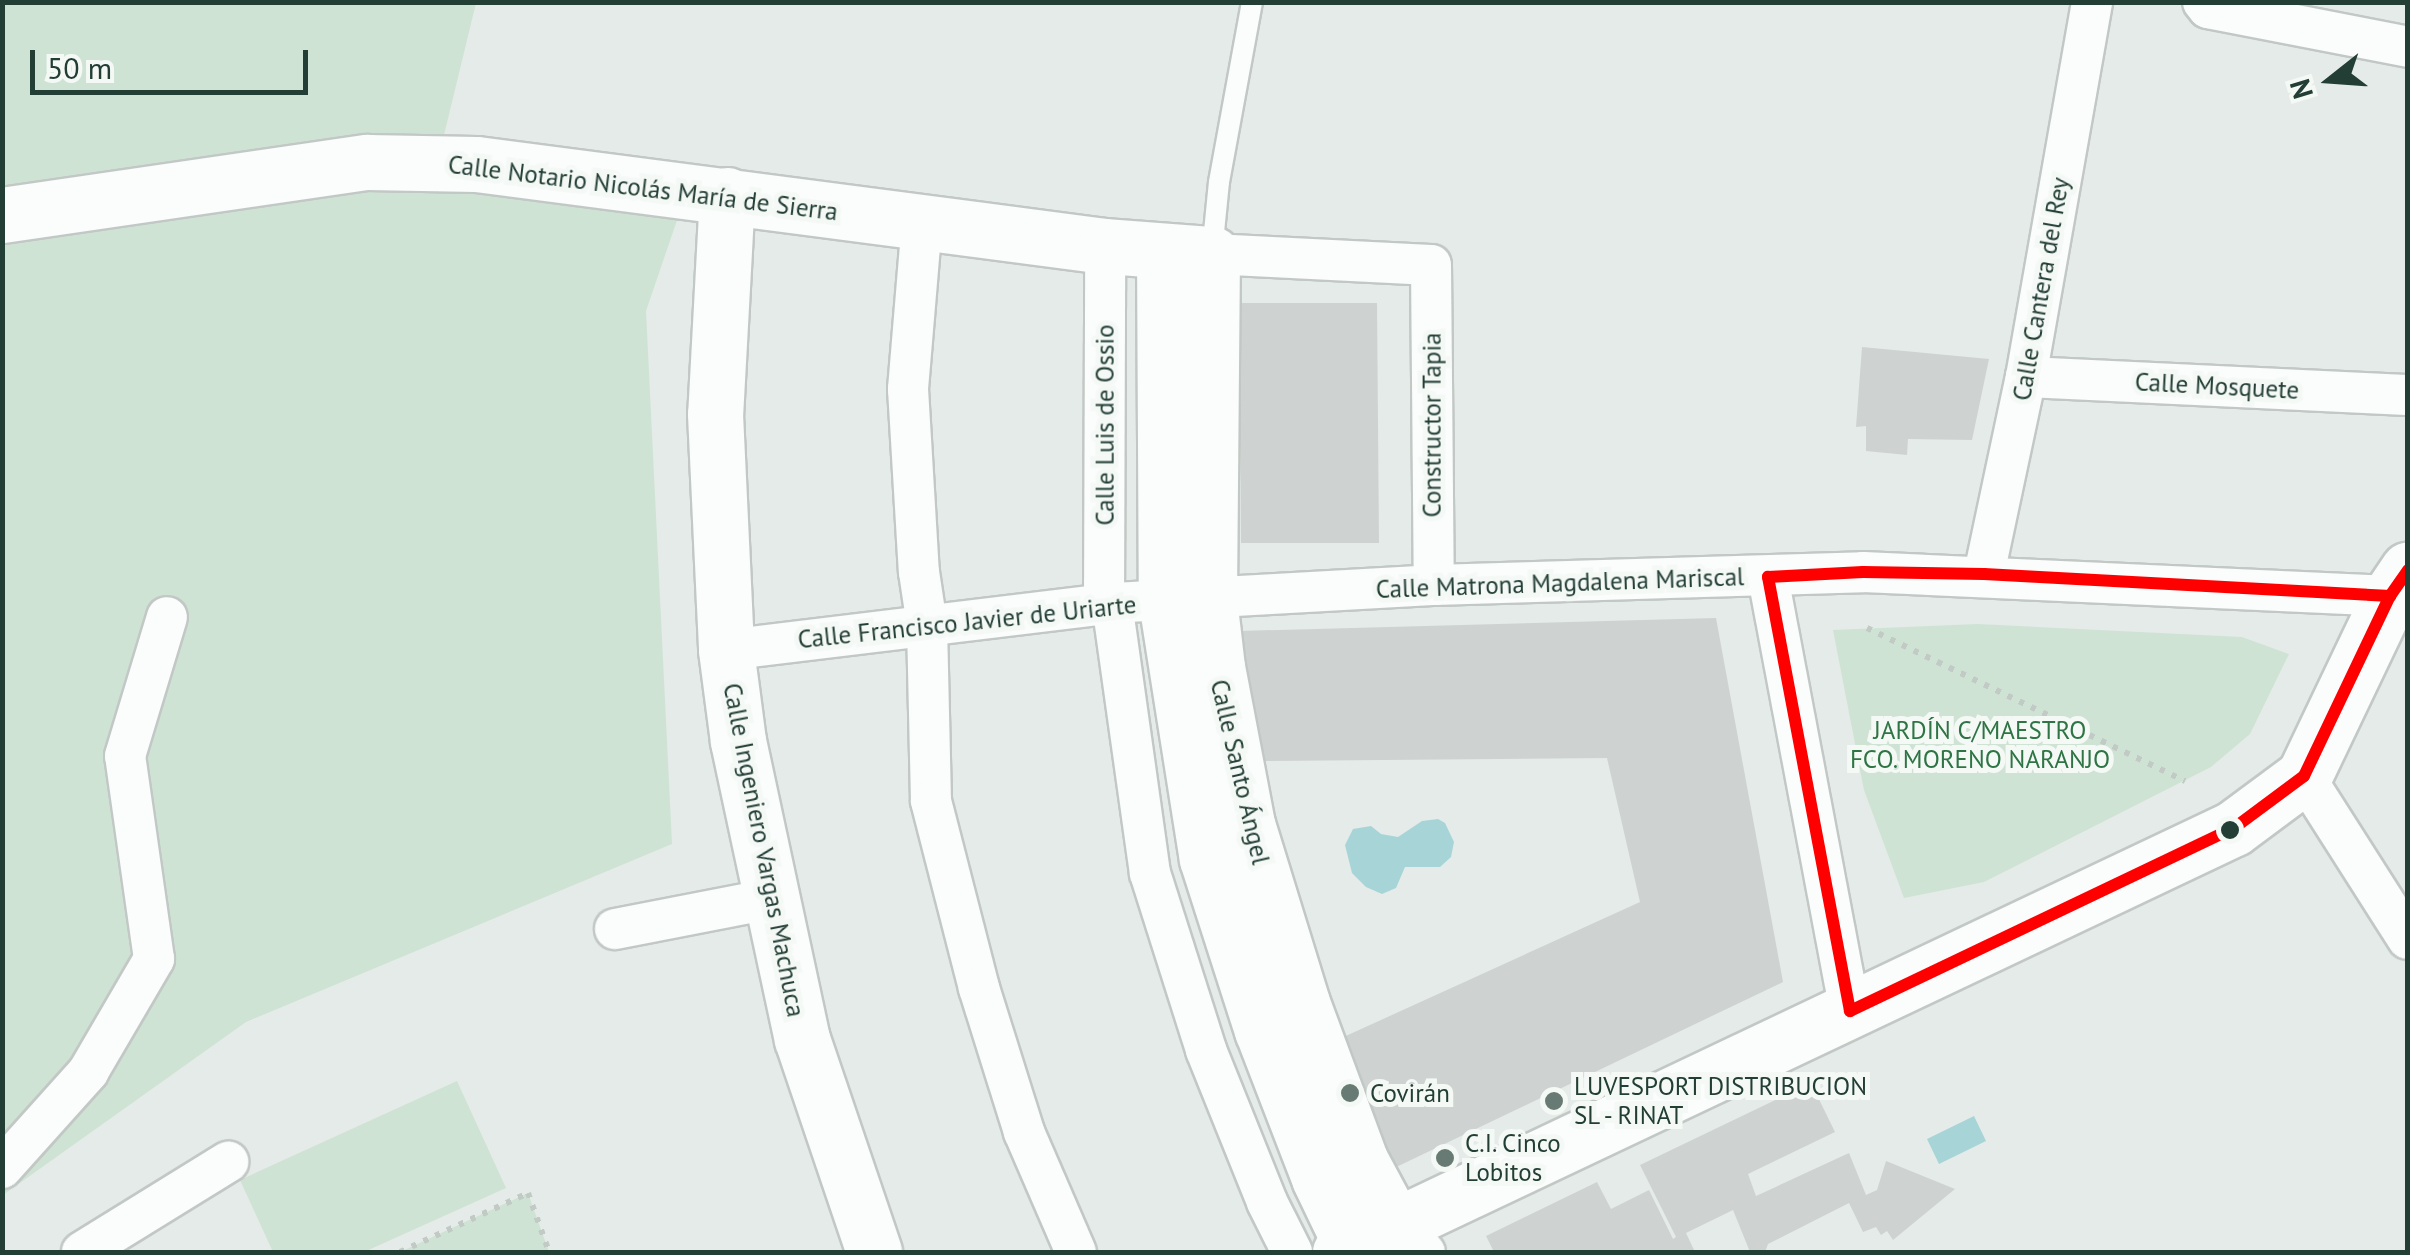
<!DOCTYPE html>
<meta charset="utf-8">
<style>
body{margin:0}
#map{position:relative;width:2410px;height:1255px;overflow:hidden;background:#e5ebe8;font-family:"PT Sans",sans-serif}
div>[style]{position:absolute}
.green>*{inset:0;background:#cee3d4}
.water>*{inset:0;background:#a7d4d7}
.building>*{inset:0;background:#ced3d1}
.path>*{height:6px;margin-top:-3px;transform-origin:0;background:repeating-linear-gradient(90deg,#c2cac6 0 5px,transparent 0 13px)}
.roads{filter:drop-shadow(2px 0 #c2c8c5) drop-shadow(-2px 0 #c2c8c5) drop-shadow(0 2px #c2c8c5) drop-shadow(0 -2px #c2c8c5)}
.lane>*{height:20px;margin:-10px;padding:0 10px;transform-origin:10px;border-radius:10px;background:#fbfcfc}
.street>*{height:40px;margin:-20px;padding:0 20px;transform-origin:20px;border-radius:20px;background:#fbfcfc}
.secondary>*{height:55px;margin:-27.5px;padding:0 27.5px;transform-origin:27.5px;border-radius:27.5px;background:#fbfcfc}
.bus-1>*{height:12px;margin:-6px;padding:0 6px;transform-origin:6px;border-radius:6px;background:#f00}
.dots>*{width:28px;height:28px;translate:-50% -50%;box-sizing:border-box;border:5px solid #f4f9f6;border-radius:50%}
span{translate:-50% -50%;white-space:nowrap;text-align:center;line-height:1.15;-webkit-text-stroke:10px #f4f9f6;paint-order:stroke}
.street-label{font-size:25px;color:#233e35}
.park-label{font-size:25px;color:#2e7444}
.poi-label{font-size:25px;color:#233e35}
.left{translate:0 -50%;text-align:left}
.frame{position:absolute;inset:0;border:5px solid #233e35;pointer-events:none}
.north{position:absolute;left:2280px;top:30px;width:100px;height:100px;-webkit-text-stroke:8px #f4f9f6;paint-order:stroke;rotate:253deg;font-size:28px;font-weight:700;line-height:40px;text-align:center;color:#233e35}
.north::after{content:'';display:block;margin:auto;width:35px;height:45px;background:#233e35;clip-path:polygon(50% 0,100% 100%,50% 72%,0 100%)}
.scale{position:absolute;left:30px;top:50px;width:278px;height:45px;box-sizing:border-box;border:5px solid #233e35;border-top:0;padding-left:12px;font-size:30px;line-height:35px;white-space:nowrap;color:#233e35;-webkit-text-stroke:8px #f4f9f6;paint-order:stroke}
</style>
<div id="map">
<div class="green">
<i style="clip-path:polygon(3px 3px,476px 3px,437px 164px,687px 191px,646px 311px,672px 844px,246px 1022px,3px 1195px)"></i>
<i style="clip-path:polygon(1978px 624px,2242px 637px,2289px 654px,2250px 734px,2211px 767px,1984px 882px,1904px 898px,1864px 790px,1833px 630px)"></i>
<i style="clip-path:polygon(457px 1081px,506px 1188px,364px 1252px,273px 1252px,240px 1180px)"></i>
<i style="clip-path:polygon(528px 1193px,549px 1252px,400px 1252px)"></i>
</div>
<div class="water">
<i style="clip-path:polygon(1438px 819px,1445px 823px,1454px 842px,1451px 857px,1440px 867px,1405px 867px,1396px 888px,1382px 894px,1366px 887px,1352px 873px,1345px 845px,1353px 829px,1371px 826px,1381px 834px,1398px 837px,1422px 821px)"></i>
<i style="clip-path:polygon(1974px 1116px,1986px 1141px,1939px 1164px,1927px 1139px)"></i>
</div>
<div class="building">
<i style="clip-path:polygon(1239px 303px,1377px 303px,1379px 543px,1241px 543px)"></i>
<i style="clip-path:polygon(1862px 347px,1989px 359px,1972px 440px,1908px 439px,1907px 455px,1866px 451px,1866px 426px,1856px 427px)"></i>
<i style="clip-path:polygon(1716px 618px,1783px 982px,1390px 1170px,1337px 1040px,1640px 902px,1607px 758px,1260px 761px,1239px 631px)"></i>
<i style="clip-path:polygon(1811px 1083px,1835px 1132px,1748px 1174px,1756px 1196px,1849px 1153px,1866px 1195px,1877px 1190px,1886px 1161px,1955px 1189px,1893px 1240px,1887px 1231px,1881px 1235px,1876px 1227px,1863px 1232px,1849px 1203px,1768px 1244px,1765px 1252px,1750px 1252px,1733px 1210px,1686px 1233px,1695px 1252px,1494px 1252px,1486px 1236px,1597px 1182px,1611px 1209px,1649px 1190px,1673px 1239px,1676px 1237px,1640px 1165px)"></i>
</div>
<div class="path">
<i style="left:1867px;top:628px;width:353px;rotate:25.7deg"></i>
<i style="left:400px;top:1252px;width:141px;rotate:-24.7deg"></i>
<i style="left:528px;top:1193px;width:63px;rotate:70.4deg"></i>
</div>
<div class="roads">
<div class="lane">
<i style="left:1212px;top:252px;width:70px;rotate:-84.3deg"></i>
<i style="left:1219px;top:182px;width:183px;rotate:-79.6deg"></i>
</div>
<div class="street">
<i style="left:2203px;top:2px;width:8px;rotate:50deg"></i>
<i style="left:2208px;top:8px;width:204px;rotate:11deg"></i>
<i style="left:922px;top:222px;width:168px;rotate:94.8deg"></i>
<i style="left:908px;top:389px;width:183px;rotate:86.6deg"></i>
<i style="left:919px;top:572px;width:54px;rotate:81.4deg"></i>
<i style="left:927px;top:625px;width:176px;rotate:88.7deg"></i>
<i style="left:931px;top:801px;width:193px;rotate:75.6deg"></i>
<i style="left:979px;top:988px;width:151px;rotate:72.6deg"></i>
<i style="left:1024px;top:1132px;width:131px;rotate:66.6deg"></i>
<i style="left:1212px;top:254px;width:219px;rotate:2.9deg"></i>
<i style="left:1431px;top:265px;width:320px;rotate:89.5deg"></i>
<i style="left:2026px;top:377px;width:382px;rotate:2.7deg"></i>
<i style="left:1984px;top:574px;width:201px;rotate:-78deg"></i>
<i style="left:2026px;top:377px;width:381px;rotate:-80deg"></i>
<i style="left:1768px;top:577px;width:442px;rotate:79.3deg"></i>
<i style="left:1112px;top:603px;width:273px;rotate:82deg"></i>
<i style="left:1150px;top:873px;width:186px;rotate:72.4deg"></i>
<i style="left:1206px;top:1050px;width:164px;rotate:68.1deg"></i>
<i style="left:1267px;top:1202px;width:56px;rotate:63.4deg"></i>
<i style="left:1104px;top:604px;width:358px;rotate:-89.8deg"></i>
<i style="left:726px;top:650px;width:389px;rotate:-6.9deg"></i>
<i style="left:1112px;top:603px;width:323px;rotate:-3.2deg"></i>
<i style="left:1434px;top:585px;width:429px;rotate:-1.7deg"></i>
<i style="left:1863px;top:572px;width:528px;rotate:2.61deg"></i>
<i style="left:2304px;top:776px;width:193px;rotate:57.5deg"></i>
<i style="left:615px;top:929px;width:158px;rotate:-11deg"></i>
<i style="left:2px;top:1168px;width:129px;rotate:-48.1deg"></i>
<i style="left:88px;top:1072px;width:131px;rotate:-59.7deg"></i>
<i style="left:154px;top:959px;width:205px;rotate:-98.1deg"></i>
<i style="left:125px;top:756px;width:145px;rotate:-73.2deg"></i>
<i style="left:1396px;top:1227px;width:38px;rotate:41deg"></i>
<i style="left:82px;top:1252px;width:172px;rotate:-31.7deg"></i>
</div>
<div class="secondary">
<i style="left:727px;top:195px;width:219px;rotate:93.1deg"></i>
<i style="left:715px;top:414px;width:236px;rotate:87.3deg"></i>
<i style="left:726px;top:650px;width:92px;rotate:82.5deg"></i>
<i style="left:738px;top:741px;width:305px;rotate:77.9deg"></i>
<i style="left:802px;top:1039px;width:225px;rotate:71.3deg"></i>
<i style="left:2px;top:215px;width:369px;rotate:-8.3deg"></i>
<i style="left:367px;top:162px;width:109px;rotate:1.1deg"></i>
<i style="left:476px;top:164px;width:634px;rotate:7.43deg"></i>
<i style="left:1105px;top:246px;width:107px;rotate:4.3deg"></i>
<i style="left:1212px;top:254px;width:345px;rotate:90.5deg"></i>
<i style="left:1209px;top:599px;width:68px;rotate:83.3deg"></i>
<i style="left:1217px;top:667px;width:160px;rotate:79.2deg"></i>
<i style="left:1247px;top:824px;width:187px;rotate:72.9deg"></i>
<i style="left:1302px;top:1003px;width:167px;rotate:69.7deg"></i>
<i style="left:1360px;top:1160px;width:76px;rotate:61.8deg"></i>
<i style="left:1164px;top:251px;width:350px;rotate:89.7deg"></i>
<i style="left:1166px;top:601px;width:261px;rotate:81deg"></i>
<i style="left:1207px;top:859px;width:180px;rotate:72.2deg"></i>
<i style="left:1262px;top:1030px;width:159px;rotate:68.9deg"></i>
<i style="left:1319px;top:1178px;width:76px;rotate:64.4deg"></i>
<i style="left:1340px;top:1252px;width:989px;rotate:-25.37deg"></i>
<i style="left:2234px;top:828px;width:87px;rotate:-36.6deg"></i>
<i style="left:2304px;top:776px;width:199px;rotate:-64.5deg"></i>
<i style="left:2390px;top:596px;width:32px;rotate:-56deg"></i>
</div>
</div>
<div class="bus-1">
<i style="left:1850px;top:1011px;width:442px;rotate:-100.7deg"></i>
<i style="left:1768px;top:577px;width:95px;rotate:-3deg"></i>
<i style="left:1863px;top:572px;width:121px;rotate:0.9deg"></i>
<i style="left:1984px;top:574px;width:407px;rotate:3.1deg"></i>
<i style="left:1850px;top:1011px;width:425px;rotate:-25.5deg"></i>
<i style="left:2234px;top:828px;width:87px;rotate:-36.6deg"></i>
<i style="left:2304px;top:776px;width:199px;rotate:-64.5deg"></i>
<i style="left:2390px;top:596px;width:32px;rotate:-55deg"></i>
</div>
<div class="dots">
<i style="left:2230px;top:830px;background:#233e35"></i>
<i style="left:1350px;top:1093px;background:#677b74"></i>
<i style="left:1554px;top:1101px;background:#677b74"></i>
<i style="left:1445px;top:1158px;background:#677b74"></i>
</div>
<div class="street-label">
<span style="left:643px;top:188px;rotate:7deg">Calle Notario Nicolás María de Sierra</span>
<span style="left:2041px;top:289px;rotate:-80deg">Calle Cantera del Rey</span>
<span style="left:2217px;top:386px;rotate:3deg">Calle Mosquete</span>
<span style="left:1105px;top:425px;rotate:-90deg">Calle Luis de Ossio</span>
<span style="left:1432px;top:425px;rotate:-90deg">Constructor Tapia</span>
<span style="left:1560px;top:583px;rotate:-2deg">Calle Matrona Magdalena Mariscal</span>
<span style="left:967px;top:622px;rotate:-6deg">Calle Francisco Javier de Uriarte</span>
<span style="left:1240px;top:772px;rotate:77deg">Calle Santo Ángel</span>
<span style="left:764px;top:850px;rotate:79deg">Calle Ingeniero Vargas Machuca</span>
</div>
<div class="park-label">
<span style="left:1980px;top:745px">JARDÍN C/MAESTRO<br>FCO. MORENO NARANJO</span>
</div>
<div class="poi-label">
<span class="left" style="left:1574px;top:1101px">LUVESPORT DISTRIBUCION<br>SL - RINAT</span>
<span class="left" style="left:1370px;top:1093px">Covirán</span>
<span class="left" style="left:1465px;top:1158px">C.I. Cinco<br>Lobitos</span>
</div>
<div class="frame"></div>
<div class="north">N</div>
<div class="scale">50 m</div>
</div>
